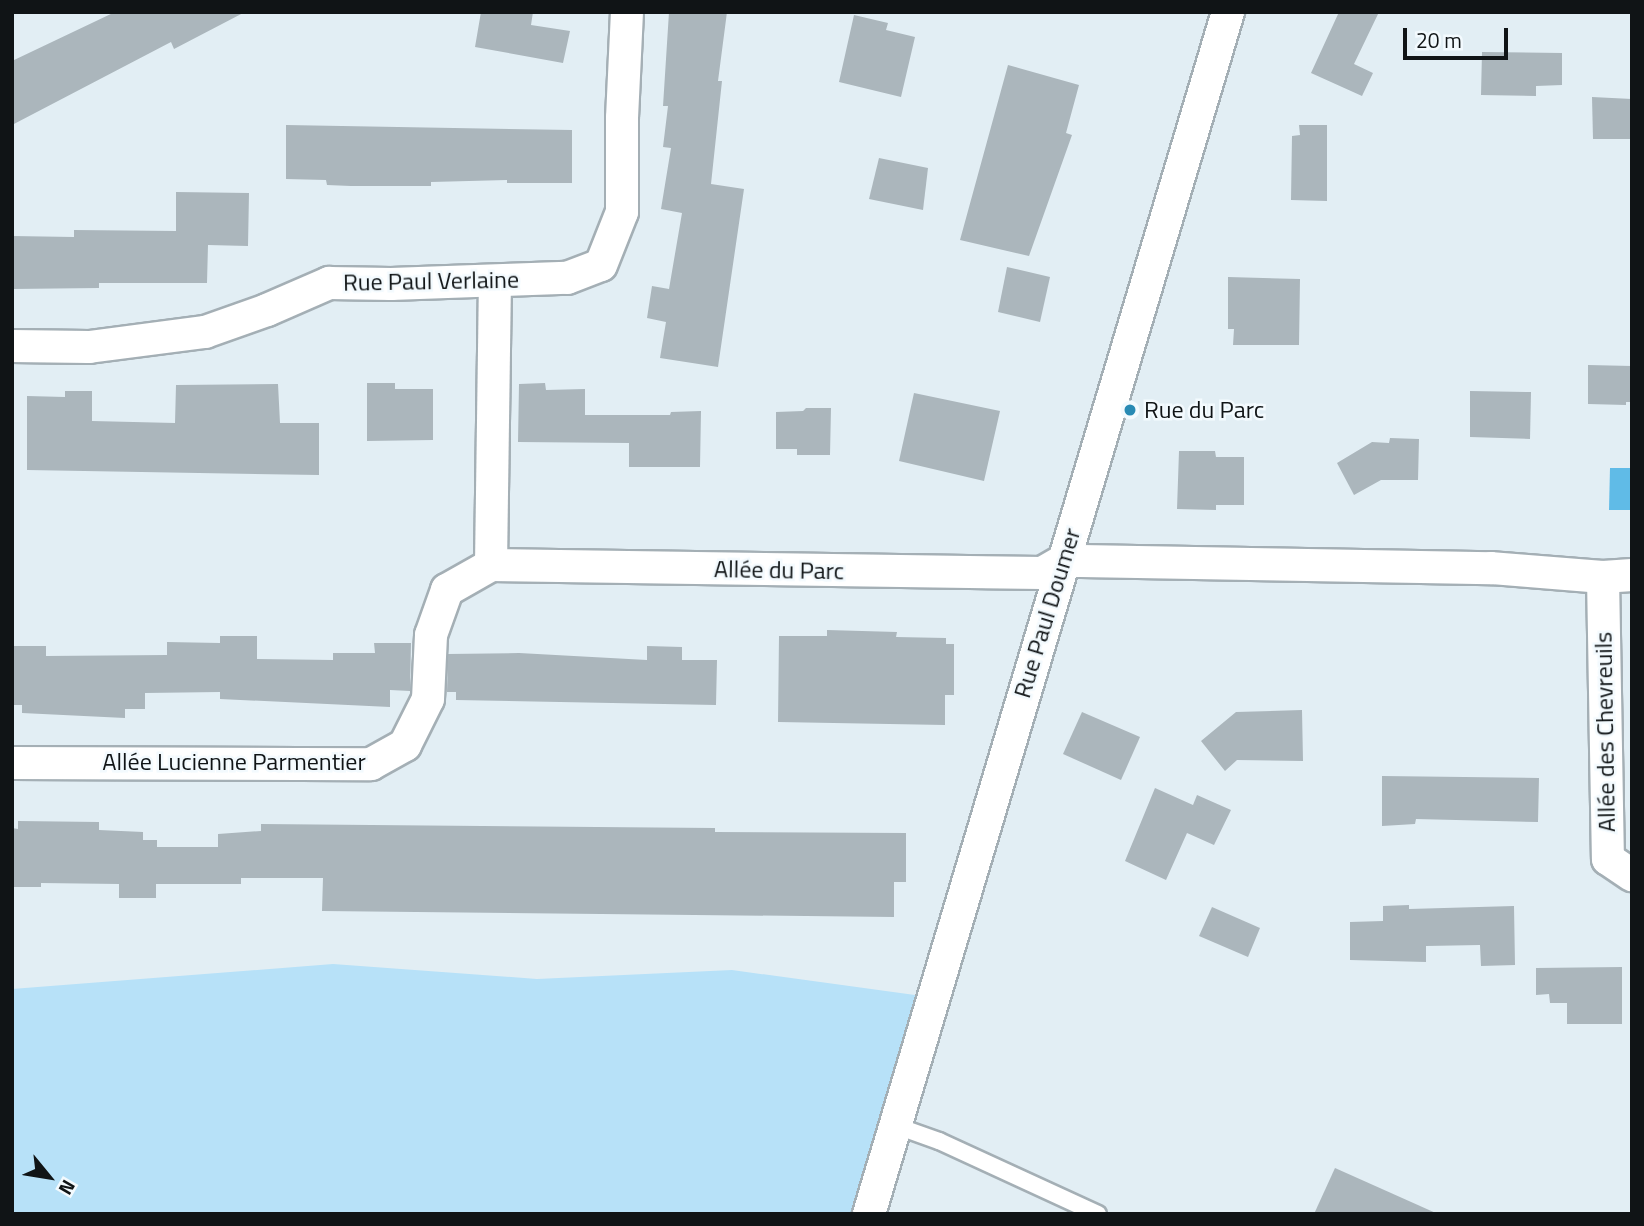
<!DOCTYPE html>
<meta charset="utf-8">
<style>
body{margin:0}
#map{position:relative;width:1644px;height:1226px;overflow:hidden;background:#e2eef4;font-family:"Titillium Web",sans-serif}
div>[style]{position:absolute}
.green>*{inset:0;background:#b7e1f8}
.water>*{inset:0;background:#60bbe7}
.building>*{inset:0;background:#abb6bc}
.roads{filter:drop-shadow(2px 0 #a4afb5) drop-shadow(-2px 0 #a4afb5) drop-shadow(0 2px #a4afb5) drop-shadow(0 -2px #a4afb5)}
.service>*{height:16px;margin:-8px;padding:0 8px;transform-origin:8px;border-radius:8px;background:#fff}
.minor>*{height:32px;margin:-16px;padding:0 16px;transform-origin:16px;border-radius:16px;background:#fff}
.dots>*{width:19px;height:19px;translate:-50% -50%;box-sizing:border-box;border:4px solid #f3fafe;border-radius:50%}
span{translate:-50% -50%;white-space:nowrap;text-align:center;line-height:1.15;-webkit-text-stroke:5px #f3fafe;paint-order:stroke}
.street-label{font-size:24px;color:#101416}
.poi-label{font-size:24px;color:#101416}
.left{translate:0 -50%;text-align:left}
.frame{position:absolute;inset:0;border:14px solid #101416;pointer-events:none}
.north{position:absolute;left:14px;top:1142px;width:70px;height:70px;-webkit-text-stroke:5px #f3fafe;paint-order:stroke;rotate:120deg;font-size:19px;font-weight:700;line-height:28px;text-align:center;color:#101416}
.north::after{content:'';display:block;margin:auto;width:24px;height:32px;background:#101416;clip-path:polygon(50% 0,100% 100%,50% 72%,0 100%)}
.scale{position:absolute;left:1403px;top:28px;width:105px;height:32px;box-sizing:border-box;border:4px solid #101416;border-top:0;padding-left:9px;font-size:21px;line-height:24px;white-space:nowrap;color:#101416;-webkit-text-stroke:5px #f3fafe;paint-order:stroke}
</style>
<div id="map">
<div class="green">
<i style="clip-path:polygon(333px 964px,537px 979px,732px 970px,944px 999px,877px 1214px,12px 1214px,12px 989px)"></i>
</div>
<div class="water">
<i style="clip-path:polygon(1610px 468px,1631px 468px,1630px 510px,1609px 510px)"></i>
</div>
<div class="building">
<i style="clip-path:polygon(115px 12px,245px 12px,174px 49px,171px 42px,12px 125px,12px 61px)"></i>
<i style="clip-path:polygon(481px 12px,533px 12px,531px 25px,570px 31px,563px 63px,475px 47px)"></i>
<i style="clip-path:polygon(669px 12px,727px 12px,718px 81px,722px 81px,711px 184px,744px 189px,718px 367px,660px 358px,666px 322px,647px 318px,652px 286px,669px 289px,682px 213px,661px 209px,671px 148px,663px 147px,668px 106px,663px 106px)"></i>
<i style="clip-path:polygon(1339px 12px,1379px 12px,1354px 64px,1373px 73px,1362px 96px,1311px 73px)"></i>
<i style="clip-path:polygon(854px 15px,888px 23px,886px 30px,915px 37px,901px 97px,839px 82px)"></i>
<i style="clip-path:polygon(1482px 52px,1562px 53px,1562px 85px,1536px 86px,1536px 96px,1481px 95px)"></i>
<i style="clip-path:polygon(1008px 65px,1079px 85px,1066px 133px,1072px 135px,1029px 256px,960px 240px)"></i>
<i style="clip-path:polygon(1592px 97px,1632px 99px,1632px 139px,1593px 139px)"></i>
<i style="clip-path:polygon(286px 125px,572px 130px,572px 183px,507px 183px,507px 180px,431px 182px,431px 186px,351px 186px,327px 185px,326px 180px,286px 179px)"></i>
<i style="clip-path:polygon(1299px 125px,1327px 125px,1327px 201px,1291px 200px,1292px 136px,1300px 135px)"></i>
<i style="clip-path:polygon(879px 158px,928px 168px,923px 210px,869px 199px)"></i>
<i style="clip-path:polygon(176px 192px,249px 193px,248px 246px,208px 245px,207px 283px,99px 283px,99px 288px,12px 289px,12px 236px,74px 237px,74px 230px,176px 231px)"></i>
<i style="clip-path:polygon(1007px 267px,1050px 277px,1040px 322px,998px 312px)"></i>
<i style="clip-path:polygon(1228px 277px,1300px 279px,1299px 345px,1233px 345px,1234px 329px,1228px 329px)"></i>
<i style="clip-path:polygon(1588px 365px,1632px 366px,1632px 402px,1626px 402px,1626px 405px,1588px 404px)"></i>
<i style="clip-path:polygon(367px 383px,395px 383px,395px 389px,433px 389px,433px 440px,367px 441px)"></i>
<i style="clip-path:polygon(545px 383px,546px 390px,585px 389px,585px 415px,670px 415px,671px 412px,701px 411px,700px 467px,629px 467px,629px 443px,518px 442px,519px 384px)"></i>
<i style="clip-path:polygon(278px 384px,280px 423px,319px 423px,319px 475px,27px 470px,27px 396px,65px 397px,65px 391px,92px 391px,92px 421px,175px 423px,176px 385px)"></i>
<i style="clip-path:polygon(1470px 391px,1531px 392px,1530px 439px,1470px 437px)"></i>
<i style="clip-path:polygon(914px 393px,1000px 411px,984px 481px,899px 461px)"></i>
<i style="clip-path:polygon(806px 408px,831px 408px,830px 455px,797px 455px,797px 449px,776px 449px,776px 412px,803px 411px)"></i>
<i style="clip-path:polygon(1390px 438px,1419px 439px,1418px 480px,1381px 480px,1354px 495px,1337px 463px,1372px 442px,1389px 443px)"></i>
<i style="clip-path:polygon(1179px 451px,1215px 451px,1216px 457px,1244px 457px,1244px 505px,1216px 505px,1216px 510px,1177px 509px)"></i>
<i style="clip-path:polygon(827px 630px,897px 632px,896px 637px,946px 638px,946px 644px,954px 644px,954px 695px,945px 695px,945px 725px,778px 722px,779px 636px,827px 636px)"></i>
<i style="clip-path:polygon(220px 636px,257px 636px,257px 659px,333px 660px,333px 653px,375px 653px,374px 643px,411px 643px,410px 691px,390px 690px,390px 707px,220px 699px,220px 692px,145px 693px,145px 709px,125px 709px,125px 718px,22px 713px,22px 705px,12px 705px,12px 646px,46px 646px,46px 656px,167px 655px,167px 642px,220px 643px)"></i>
<i style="clip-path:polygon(647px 646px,682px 647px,682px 660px,717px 660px,716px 705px,456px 700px,456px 692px,447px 692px,448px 654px,519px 653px,647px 660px)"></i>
<i style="clip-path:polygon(1302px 710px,1303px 761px,1237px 760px,1225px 771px,1201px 741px,1236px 712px)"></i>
<i style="clip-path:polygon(1082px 712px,1140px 737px,1121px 780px,1063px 754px)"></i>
<i style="clip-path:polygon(1382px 776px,1539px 778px,1538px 822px,1416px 819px,1415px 824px,1382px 826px)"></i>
<i style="clip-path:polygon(1155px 788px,1193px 805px,1197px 795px,1231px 810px,1214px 845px,1187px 833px,1166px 880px,1125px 861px)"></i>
<i style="clip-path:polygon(18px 821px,99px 822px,99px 830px,143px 832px,143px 840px,157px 840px,157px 847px,218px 847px,218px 834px,261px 831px,261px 824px,715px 828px,715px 832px,906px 833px,906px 882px,894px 882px,894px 917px,322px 911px,323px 878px,241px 878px,241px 884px,156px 884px,156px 898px,119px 898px,119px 884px,41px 883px,41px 887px,12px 887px,12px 828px,18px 829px)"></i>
<i style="clip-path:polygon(1409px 905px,1409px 909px,1514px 906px,1515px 965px,1481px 966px,1480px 945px,1426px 946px,1426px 962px,1350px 960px,1350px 922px,1383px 921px,1383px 906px)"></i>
<i style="clip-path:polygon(1212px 907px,1260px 928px,1248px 957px,1199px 936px)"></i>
<i style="clip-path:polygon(1622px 967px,1622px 1024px,1567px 1024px,1567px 1003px,1550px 1003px,1549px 994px,1536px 995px,1536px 968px)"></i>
<i style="clip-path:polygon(1335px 1168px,1438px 1214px,1314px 1214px)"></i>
</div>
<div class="roads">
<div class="service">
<i style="left:894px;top:1125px;width:48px;rotate:19.6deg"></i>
<i style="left:939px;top:1141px;width:175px;rotate:24.7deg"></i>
</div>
<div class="minor">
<i style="left:12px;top:346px;width:77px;rotate:0.7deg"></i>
<i style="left:89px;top:347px;width:117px;rotate:-7.4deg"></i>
<i style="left:205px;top:332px;width:66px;rotate:-19.5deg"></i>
<i style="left:267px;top:310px;width:68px;rotate:-23.5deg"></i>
<i style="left:329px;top:283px;width:62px;rotate:0.9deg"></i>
<i style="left:391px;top:284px;width:176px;rotate:-2deg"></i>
<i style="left:567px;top:278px;width:36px;rotate:-21deg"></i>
<i style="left:601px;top:265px;width:57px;rotate:-68.4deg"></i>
<i style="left:622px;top:212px;width:94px;rotate:-90deg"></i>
<i style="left:622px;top:118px;width:106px;rotate:-87.3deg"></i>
<i style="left:491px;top:565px;width:283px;rotate:-89.2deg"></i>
<i style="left:1603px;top:577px;width:282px;rotate:89deg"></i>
<i style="left:1608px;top:859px;width:29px;rotate:34deg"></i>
<i style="left:12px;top:763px;width:359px;rotate:0.2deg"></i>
<i style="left:371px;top:764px;width:39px;rotate:-29deg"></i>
<i style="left:405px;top:745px;width:51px;rotate:-63.4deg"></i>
<i style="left:428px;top:699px;width:64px;rotate:-87.3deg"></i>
<i style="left:431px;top:635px;width:48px;rotate:-70.4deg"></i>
<i style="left:447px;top:590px;width:51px;rotate:-29.6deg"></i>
<i style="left:491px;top:565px;width:551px;rotate:0.83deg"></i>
<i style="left:1042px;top:573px;width:24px;rotate:-30deg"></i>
<i style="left:1063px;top:561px;width:18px"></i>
<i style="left:1081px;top:561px;width:410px;rotate:1deg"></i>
<i style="left:1491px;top:568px;width:112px;rotate:4.6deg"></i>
<i style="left:1603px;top:577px;width:29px;rotate:-4deg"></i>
<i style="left:869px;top:1214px;width:1254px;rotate:-73.37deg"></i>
</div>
</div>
<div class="dots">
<i style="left:1130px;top:410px;background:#288ab4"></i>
</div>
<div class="street-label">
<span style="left:431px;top:281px;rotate:-1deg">Rue Paul Verlaine</span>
<span style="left:779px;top:570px;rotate:1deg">Allée du Parc</span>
<span style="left:1047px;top:613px;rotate:-73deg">Rue Paul Doumer</span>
<span style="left:1605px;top:732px;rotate:-91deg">Allée des Chevreuils</span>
<span style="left:234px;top:762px">Allée Lucienne Parmentier</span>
</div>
<div class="poi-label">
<span class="left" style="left:1144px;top:410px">Rue du Parc</span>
</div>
<div class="frame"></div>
<div class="north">N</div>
<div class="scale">20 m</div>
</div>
